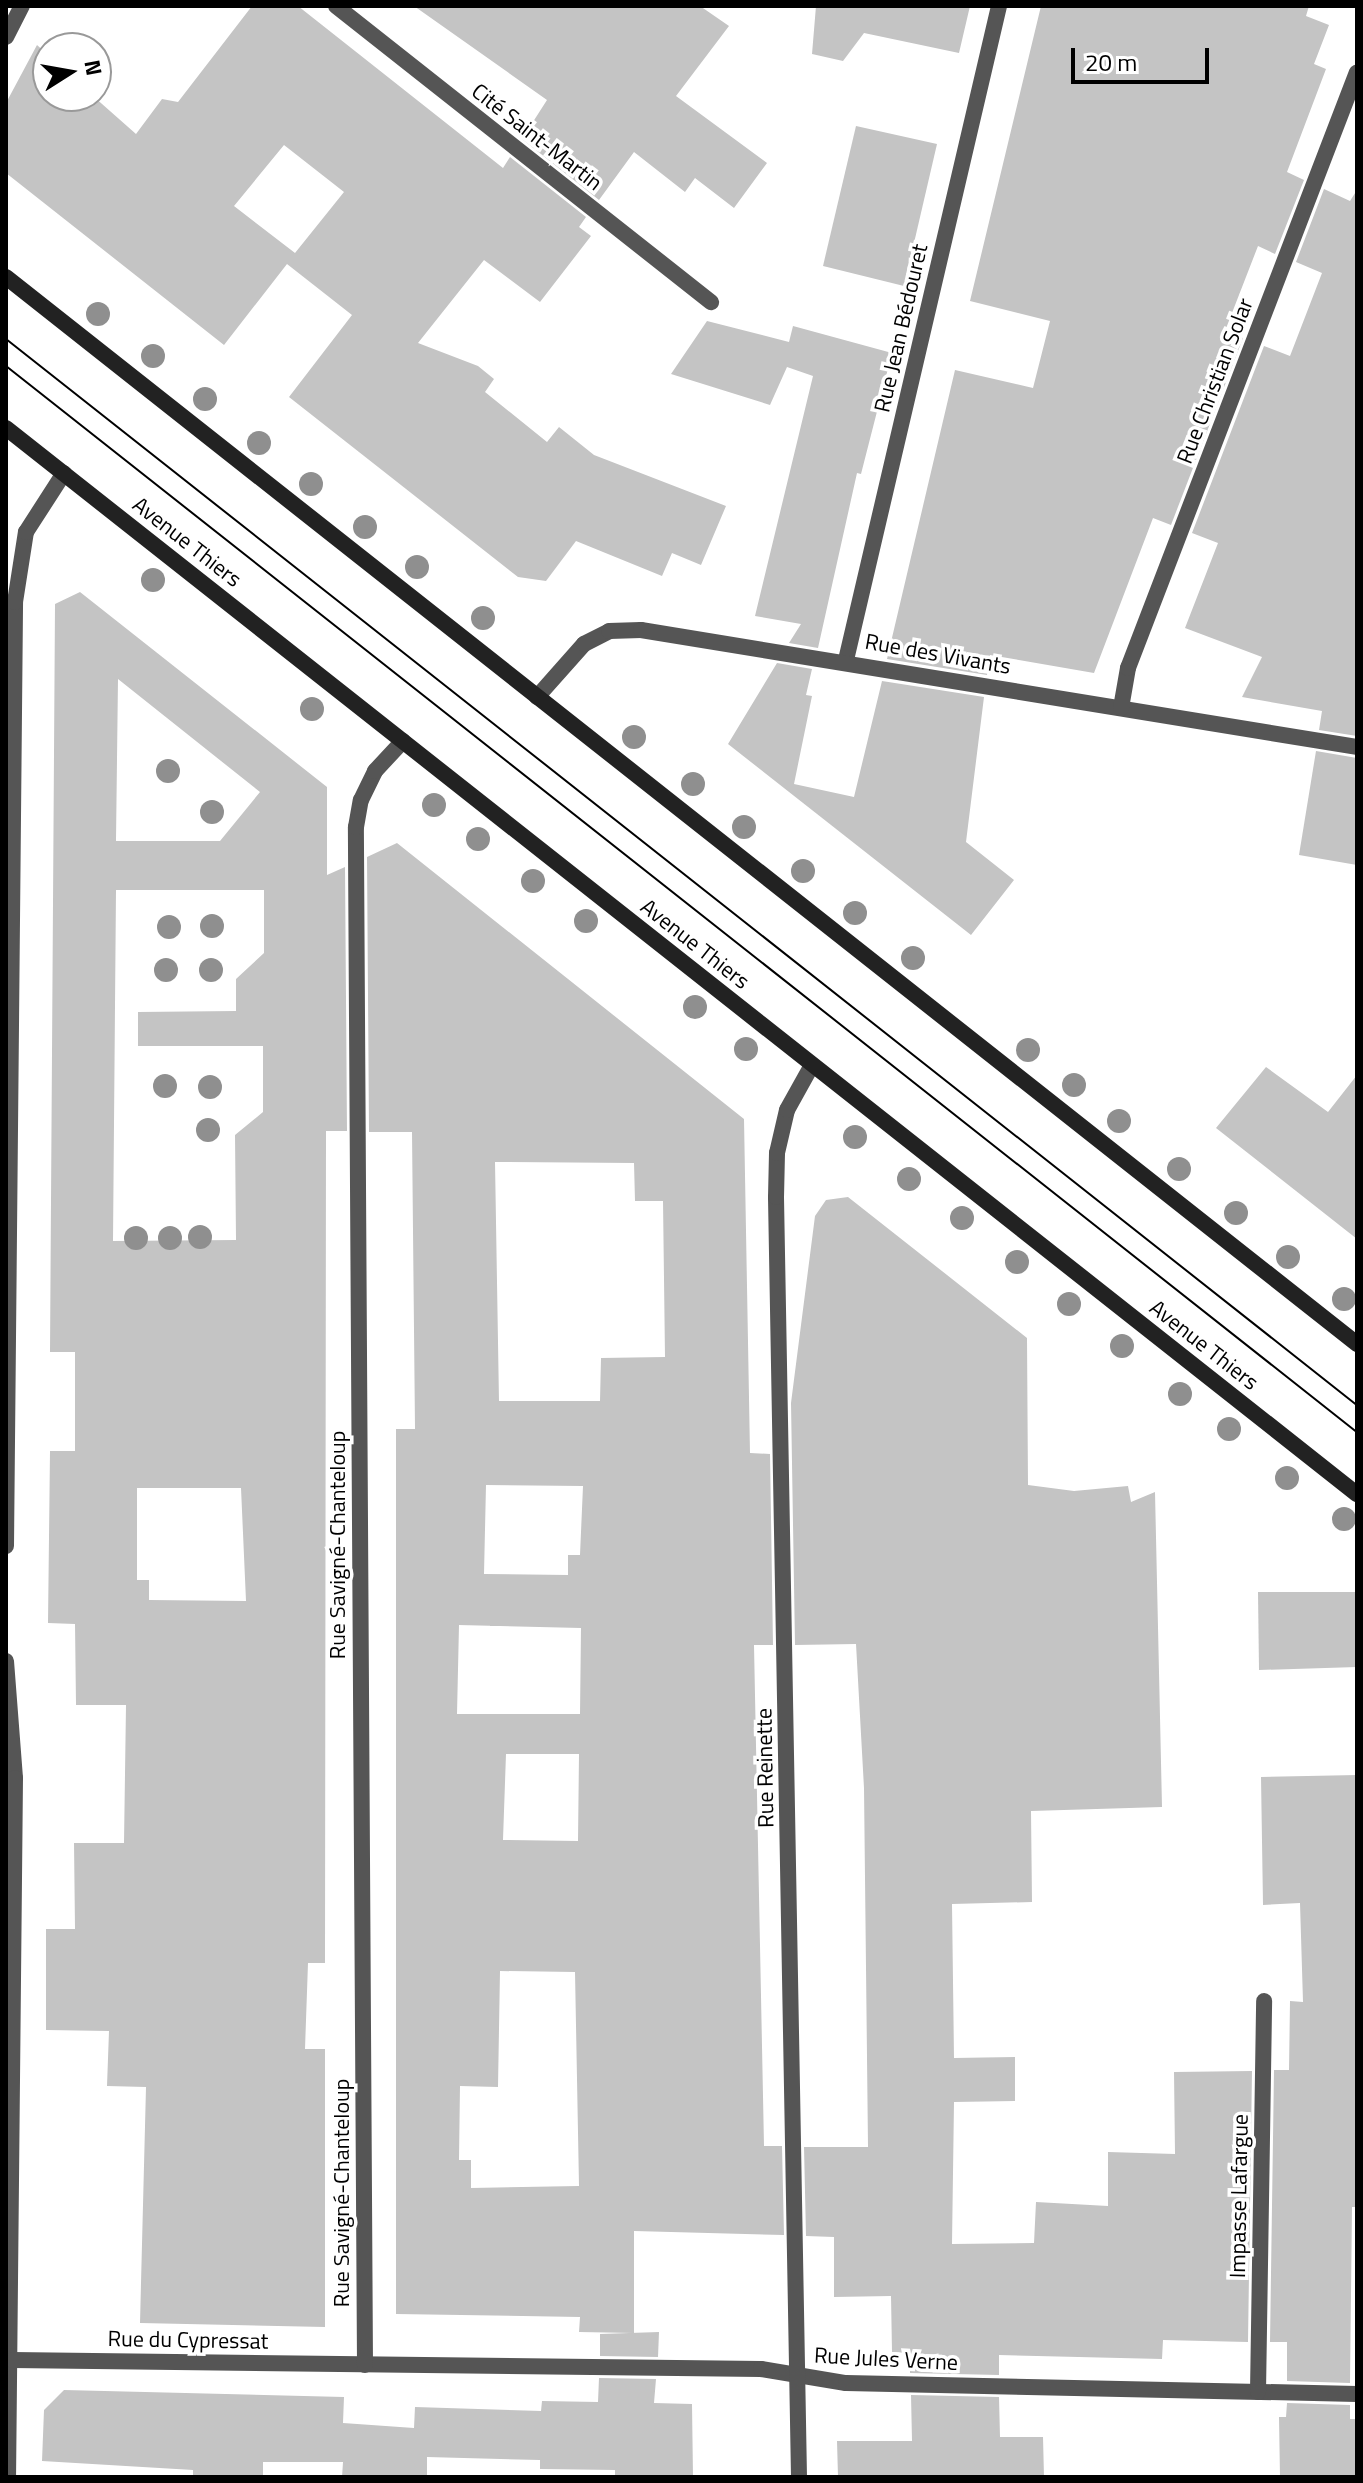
<!DOCTYPE html>
<meta charset="utf-8">
<style>
body{margin:0}
#map{position:relative;width:1363px;height:2483px;overflow:hidden;background:#fff;font-family:"Titillium Web",sans-serif}
div>[style]{position:absolute}
.building>*{inset:0;background:#c4c4c4}
.service>*{height:16px;margin:-8px;padding:0 8px;transform-origin:8px;border-radius:8px;background:#555}
.minor>*{height:16px;margin:-8px;padding:0 8px;transform-origin:8px;border-radius:8px;background:#555}
.secondary>*{height:16px;margin:-8px;padding:0 8px;transform-origin:8px;border-radius:8px;background:#222}
.tram>*{height:2px;margin:-1px;padding:0 1px;transform-origin:1px;border-radius:1px;background:#000}
.trees>*{width:24px;height:24px;margin:-12px;border-radius:50%;background:#8f8f8f}
span{translate:-50% -50%;white-space:nowrap;text-align:center;line-height:1.15;-webkit-text-stroke:7px #fff;paint-order:stroke}
.street-label{font-size:22px;color:#000}
.frame{position:absolute;inset:0;border:8px solid #000;pointer-events:none}
.north{position:absolute;left:32px;top:32px;width:80px;height:80px;box-sizing:border-box;background:#fff;border:2px solid #999;border-radius:50%;rotate:79deg;font-size:22px;font-weight:700;line-height:32px;text-align:center;color:#000}
.north::after{content:'';display:block;margin:auto;width:28px;height:36px;background:#000;clip-path:polygon(50% 0,100% 100%,50% 72%,0 100%)}
.scale{position:absolute;left:1071px;top:48px;width:138px;height:36px;box-sizing:border-box;border:4px solid #000;border-top:0;padding-left:10px;font-size:24px;line-height:28px;white-space:nowrap;color:#000;-webkit-text-stroke:6px #fff;paint-order:stroke}
</style>
<div id="map">
<div class="building">
<i style="clip-path:polygon(evenodd,252px 6px,298px 6px,503px 168px,510px 157px,586px 217px,579px 227px,591px 236px,540px 302px,484px 260px,418px 343px,478px 366px,494px 379px,485px 392px,547px 442px,559px 427px,594px 455px,726px 506px,701px 565px,672px 553px,662px 576px,576px 541px,546px 581px,518px 577px,289px 397px,352px 315px,287px 264px,224px 345px,6px 173px,6px 103px,37px 45px,48px 55px,48px 96px,93px 96px,136px 134px,162px 99px,178px 102px,252px 6px,284px 145px,344px 192px,295px 253px,234px 206px,284px 145px)"></i>
<i style="clip-path:polygon(414px 6px,700px 6px,729px 26px,676px 96px,767px 163px,734px 208px,695px 178px,685px 192px,634px 152px,599px 200px,522px 139px,547px 100px)"></i>
<i style="clip-path:polygon(816px 6px,970px 6px,959px 53px,864px 33px,843px 61px,812px 54px)"></i>
<i style="clip-path:polygon(1041px 6px,1309px 6px,1306px 16px,1329px 25px,1314px 64px,1326px 69px,1287px 172px,1304px 180px,1275px 254px,1258px 246px,1225px 331px,1243px 338px,1171px 525px,1153px 518px,1094px 673px,990px 655px,987px 675px,887px 659px,955px 370px,1033px 388px,1050px 321px,970px 301px)"></i>
<i style="clip-path:polygon(856px 126px,937px 144px,904px 286px,823px 266px)"></i>
<i style="clip-path:polygon(1324px 189px,1350px 201px,1357px 190px,1357px 736px,1319px 730px,1322px 711px,1242px 697px,1262px 657px,1185px 628px,1218px 543px,1192px 533px,1264px 346px,1290px 356px,1322px 273px,1296px 262px)"></i>
<i style="clip-path:polygon(707px 321px,789px 342px,793px 326px,892px 353px,861px 474px,857px 473px,818px 648px,789px 643px,801px 624px,755px 616px,813px 376px,787px 367px,770px 405px,671px 374px)"></i>
<i style="clip-path:polygon(evenodd,80px 592px,327px 787px,327px 875px,345px 867px,347px 1131px,326px 1131px,325px 1963px,308px 1963px,305px 2049px,325px 2049px,325px 2327px,140px 2323px,146px 2087px,107px 2086px,109px 2031px,46px 2030px,46px 1929px,75px 1929px,74px 1843px,124px 1843px,126px 1705px,76px 1705px,75px 1624px,48px 1623px,50px 1451px,75px 1451px,75px 1352px,50px 1352px,55px 604px,80px 592px,118px 679px,260px 792px,220px 841px,116px 841px,118px 679px,80px 592px,116px 890px,264px 890px,264px 953px,236px 979px,236px 1011px,138px 1012px,138px 1046px,263px 1046px,263px 1112px,235px 1135px,236px 1240px,113px 1241px,116px 890px,80px 592px,137px 1488px,241px 1488px,246px 1601px,149px 1600px,149px 1580px,137px 1580px,137px 1488px)"></i>
<i style="clip-path:polygon(777px 663px,812px 669px,806px 695px,812px 696px,794px 784px,854px 797px,882px 681px,984px 697px,966px 842px,1014px 880px,971px 935px,728px 744px)"></i>
<i style="clip-path:polygon(1316px 751px,1357px 758px,1357px 865px,1299px 855px)"></i>
<i style="clip-path:polygon(evenodd,397px 843px,744px 1119px,750px 1453px,770px 1454px,773px 1645px,754px 1645px,764px 2146px,782px 2146px,784px 2235px,634px 2231px,634px 2333px,579px 2332px,580px 2317px,396px 2314px,396px 1429px,415px 1429px,412px 1132px,369px 1132px,367px 857px,397px 843px,495px 1162px,634px 1163px,635px 1201px,663px 1201px,665px 1357px,601px 1358px,600px 1401px,499px 1401px,495px 1162px,397px 843px,486px 1485px,583px 1486px,580px 1555px,568px 1555px,568px 1575px,484px 1574px,486px 1485px,397px 843px,459px 1625px,581px 1628px,580px 1714px,457px 1714px,459px 1625px,397px 843px,506px 1754px,579px 1754px,578px 1841px,503px 1840px,506px 1754px,397px 843px,500px 1971px,575px 1972px,579px 2186px,471px 2188px,471px 2160px,459px 2160px,460px 2086px,498px 2087px,500px 1971px)"></i>
<i style="clip-path:polygon(1266px 1067px,1328px 1112px,1357px 1075px,1357px 1239px,1216px 1128px)"></i>
<i style="clip-path:polygon(848px 1197px,1027px 1338px,1028px 1485px,1074px 1491px,1128px 1486px,1131px 1502px,1155px 1492px,1162px 1807px,1031px 1811px,1032px 1902px,952px 1904px,954px 2058px,1015px 2057px,1015px 2101px,954px 2102px,952px 2244px,1034px 2243px,1036px 2202px,1108px 2206px,1108px 2152px,1175px 2154px,1174px 2072px,1252px 2071px,1248px 2342px,1163px 2340px,1162px 2359px,999px 2355px,999px 2375px,910px 2373px,910px 2353px,892px 2352px,891px 2296px,834px 2297px,834px 2237px,806px 2236px,804px 2147px,868px 2147px,864px 1788px,856px 1644px,795px 1645px,791px 1403px,815px 1216px,826px 1200px)"></i>
<i style="clip-path:polygon(1258px 1592px,1357px 1592px,1357px 1667px,1259px 1670px)"></i>
<i style="clip-path:polygon(1357px 1775px,1357px 2207px,1352px 2207px,1350px 2383px,1287px 2381px,1287px 2342px,1270px 2342px,1274px 2070px,1289px 2070px,1290px 2001px,1303px 2002px,1300px 1903px,1263px 1905px,1261px 1777px)"></i>
<i style="clip-path:polygon(659px 2332px,658px 2357px,600px 2356px,600px 2334px)"></i>
<i style="clip-path:polygon(599px 2378px,656px 2379px,654px 2403px,692px 2404px,693px 2477px,615px 2477px,615px 2470px,540px 2469px,540px 2460px,427px 2457px,427px 2477px,342px 2477px,343px 2462px,263px 2462px,263px 2477px,193px 2477px,193px 2470px,42px 2461px,44px 2410px,64px 2390px,344px 2397px,343px 2423px,414px 2428px,415px 2407px,541px 2411px,542px 2401px,598px 2402px)"></i>
<i style="clip-path:polygon(911px 2395px,999px 2397px,1000px 2437px,1043px 2437px,1044px 2477px,838px 2477px,837px 2441px,912px 2441px)"></i>
<i style="clip-path:polygon(1287px 2403px,1350px 2405px,1350px 2419px,1357px 2419px,1357px 2477px,1280px 2477px,1279px 2417px,1286px 2417px)"></i>
</div>
<div class="service">
<i style="left:336px;top:6px;width:478px;rotate:38.3deg"></i>
</div>
<div class="minor">
<i style="left:6px;top:37px;width:35px;rotate:-63deg"></i>
<i style="left:846px;top:660px;width:672px;rotate:-76.83deg"></i>
<i style="left:537px;top:697px;width:71px;rotate:-48.4deg"></i>
<i style="left:584px;top:644px;width:28px;rotate:-27deg"></i>
<i style="left:609px;top:631px;width:32px;rotate:-2deg"></i>
<i style="left:641px;top:630px;width:725px;rotate:9.28deg"></i>
<i style="left:1121px;top:708px;width:41px;rotate:-80.1deg"></i>
<i style="left:1128px;top:668px;width:638px;rotate:-68.98deg"></i>
<i style="left:6px;top:1546px;width:944px;rotate:-89.45deg"></i>
<i style="left:15px;top:602px;width:71px;rotate:-81.1deg"></i>
<i style="left:26px;top:532px;width:70px;rotate:-57.2deg"></i>
<i style="left:6px;top:1661px;width:117px;rotate:85.6deg"></i>
<i style="left:15px;top:1778px;width:699px;rotate:90.57deg"></i>
<i style="left:12px;top:2360px;width:749px;rotate:0.69deg"></i>
<i style="left:761px;top:2369px;width:86px;rotate:9.4deg"></i>
<i style="left:846px;top:2383px;width:511px;rotate:1.23deg"></i>
<i style="left:365px;top:2365px;width:1538px;rotate:-90.34deg"></i>
<i style="left:356px;top:827px;width:27px;rotate:-80deg"></i>
<i style="left:361px;top:800px;width:32px;rotate:-64deg"></i>
<i style="left:375px;top:771px;width:41px;rotate:-47deg"></i>
<i style="left:1258px;top:2392px;width:391px;rotate:-89.1deg"></i>
<i style="left:799px;top:2477px;width:1280px;rotate:-91.03deg"></i>
<i style="left:776px;top:1197px;width:44px;rotate:-88.7deg"></i>
<i style="left:777px;top:1153px;width:44px;rotate:-76.9deg"></i>
<i style="left:787px;top:1110px;width:51px;rotate:-60.9deg"></i>
</div>
<div class="secondary">
<i style="left:6px;top:277px;width:1722px;rotate:38.3deg"></i>
<i style="left:6px;top:428px;width:1721px;rotate:38.28deg"></i>
</div>
<div class="tram">
<i style="left:6px;top:339px;width:1721px;rotate:38.28deg"></i>
<i style="left:6px;top:366px;width:1721px;rotate:38.28deg"></i>
</div>
<div class="trees">
<i style="left:98px;top:314px"></i>
<i style="left:153px;top:356px"></i>
<i style="left:205px;top:399px"></i>
<i style="left:259px;top:443px"></i>
<i style="left:311px;top:484px"></i>
<i style="left:365px;top:527px"></i>
<i style="left:417px;top:567px"></i>
<i style="left:153px;top:580px"></i>
<i style="left:483px;top:618px"></i>
<i style="left:312px;top:709px"></i>
<i style="left:634px;top:737px"></i>
<i style="left:168px;top:771px"></i>
<i style="left:693px;top:784px"></i>
<i style="left:434px;top:805px"></i>
<i style="left:212px;top:812px"></i>
<i style="left:744px;top:827px"></i>
<i style="left:478px;top:839px"></i>
<i style="left:803px;top:871px"></i>
<i style="left:533px;top:881px"></i>
<i style="left:855px;top:913px"></i>
<i style="left:586px;top:921px"></i>
<i style="left:212px;top:926px"></i>
<i style="left:169px;top:927px"></i>
<i style="left:913px;top:958px"></i>
<i style="left:166px;top:970px"></i>
<i style="left:211px;top:970px"></i>
<i style="left:695px;top:1007px"></i>
<i style="left:746px;top:1049px"></i>
<i style="left:1028px;top:1050px"></i>
<i style="left:1074px;top:1085px"></i>
<i style="left:165px;top:1086px"></i>
<i style="left:210px;top:1087px"></i>
<i style="left:1119px;top:1121px"></i>
<i style="left:208px;top:1130px"></i>
<i style="left:855px;top:1137px"></i>
<i style="left:1179px;top:1169px"></i>
<i style="left:909px;top:1179px"></i>
<i style="left:1236px;top:1213px"></i>
<i style="left:962px;top:1218px"></i>
<i style="left:200px;top:1237px"></i>
<i style="left:136px;top:1238px"></i>
<i style="left:170px;top:1238px"></i>
<i style="left:1288px;top:1257px"></i>
<i style="left:1017px;top:1262px"></i>
<i style="left:1344px;top:1299px"></i>
<i style="left:1069px;top:1304px"></i>
<i style="left:1122px;top:1346px"></i>
<i style="left:1180px;top:1394px"></i>
<i style="left:1229px;top:1429px"></i>
<i style="left:1287px;top:1478px"></i>
<i style="left:1344px;top:1519px"></i>
</div>
<div class="street-label">
<span style="left:537px;top:137px;rotate:38deg">Cité Saint-Martin</span>
<span style="left:901px;top:328px;rotate:-77deg">Rue Jean Bédouret</span>
<span style="left:1215px;top:381px;rotate:-69deg">Rue Christian Solar</span>
<span style="left:187px;top:542px;rotate:38deg">Avenue Thiers</span>
<span style="left:938px;top:654px;rotate:10deg">Rue des Vivants</span>
<span style="left:695px;top:944px;rotate:38deg">Avenue Thiers</span>
<span style="left:1204px;top:1345px;rotate:38deg">Avenue Thiers</span>
<span style="left:338px;top:1545px;rotate:-90deg">Rue Savigné-Chanteloup</span>
<span style="left:765px;top:1768px;rotate:-91deg">Rue Reinette</span>
<span style="left:342px;top:2193px;rotate:-90deg">Rue Savigné-Chanteloup</span>
<span style="left:1239px;top:2196px;rotate:-89deg">Impasse Lafargue</span>
<span style="left:188px;top:2340px;rotate:1deg">Rue du Cypressat</span>
<span style="left:886px;top:2359px;rotate:3deg">Rue Jules Verne</span>
</div>
<div class="frame"></div>
<div class="north">N</div>
<div class="scale">20 m</div>
</div>
